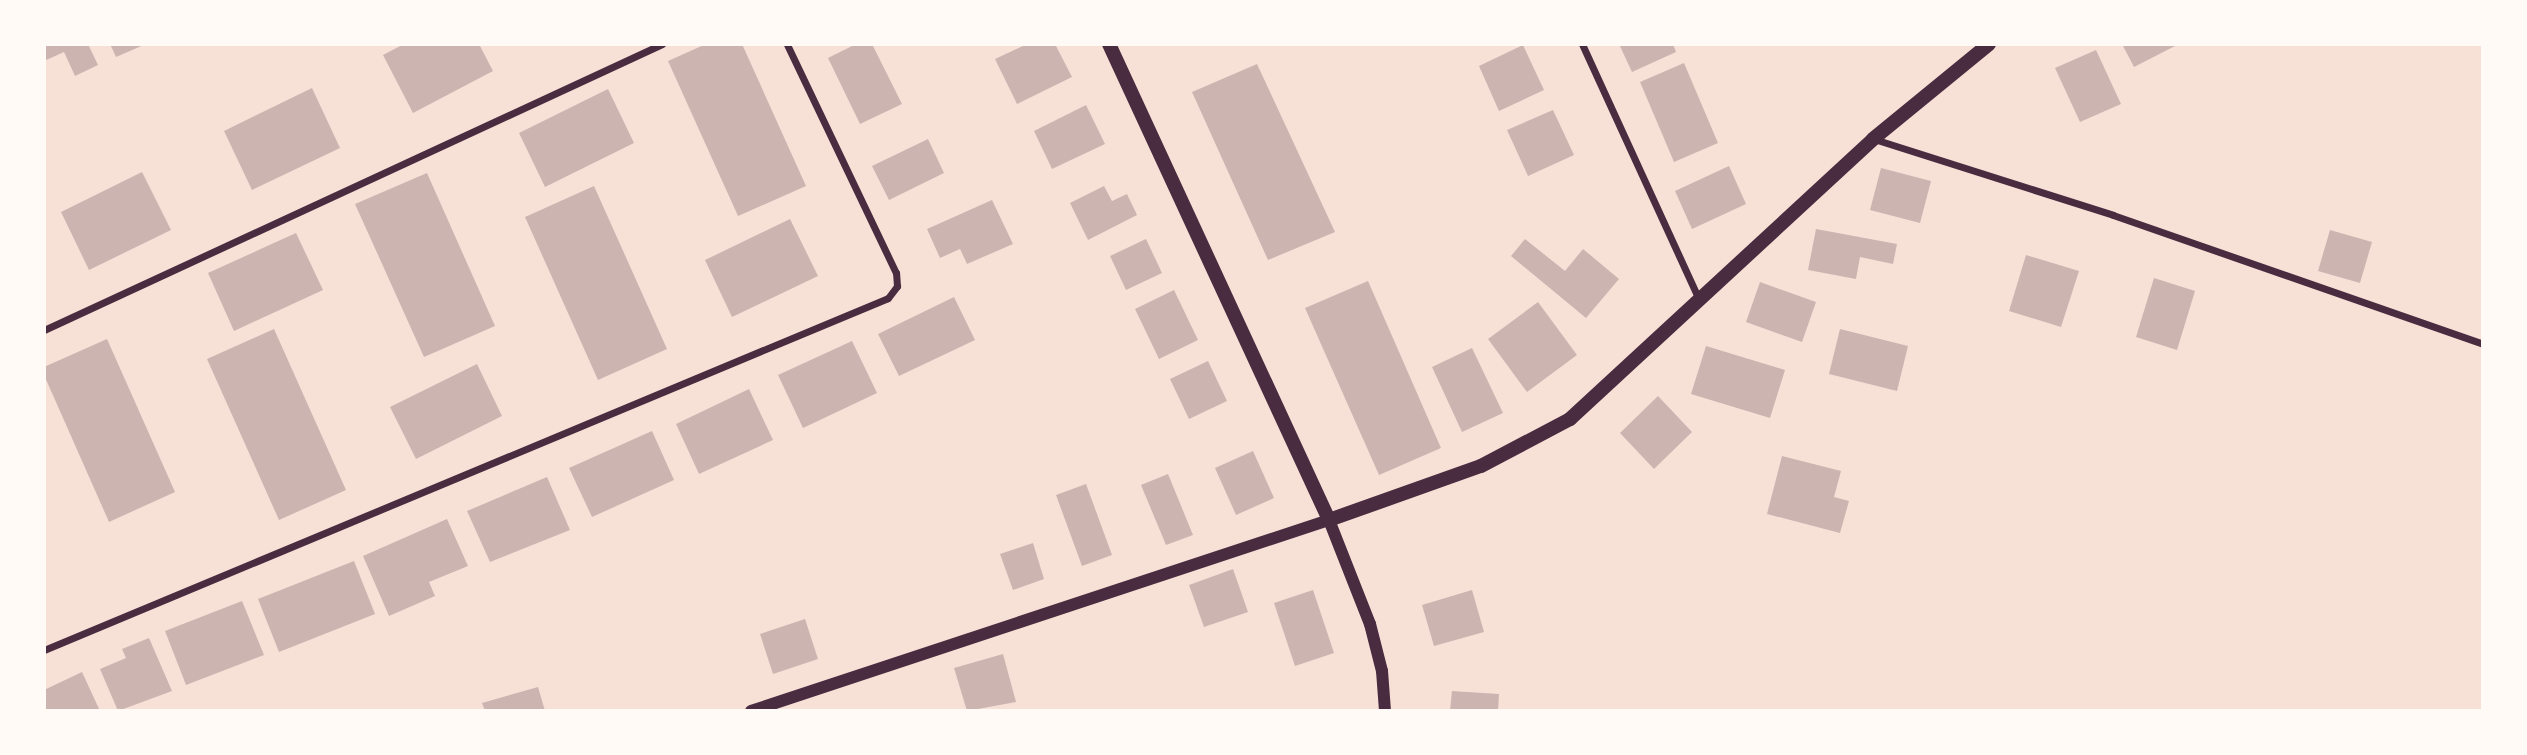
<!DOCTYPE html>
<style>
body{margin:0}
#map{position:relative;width:2527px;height:755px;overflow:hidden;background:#f7e1d7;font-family:Cabin,sans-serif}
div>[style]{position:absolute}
.building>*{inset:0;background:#ccb4b1}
.minor>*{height:7px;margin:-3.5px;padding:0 3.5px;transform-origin:3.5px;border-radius:3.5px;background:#4a2c40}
.tertiary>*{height:12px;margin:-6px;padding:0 6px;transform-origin:6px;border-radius:6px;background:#4a2c40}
.secondary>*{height:14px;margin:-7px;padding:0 7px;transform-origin:7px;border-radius:7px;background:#4a2c40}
span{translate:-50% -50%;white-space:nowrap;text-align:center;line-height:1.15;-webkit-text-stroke:6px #fffaf5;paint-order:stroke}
.frame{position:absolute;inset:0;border:46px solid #fffaf5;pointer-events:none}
</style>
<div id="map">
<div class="building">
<i style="clip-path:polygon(44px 44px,88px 44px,98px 65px,75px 76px,64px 52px,44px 61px)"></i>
<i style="clip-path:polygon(110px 44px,146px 44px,116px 57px)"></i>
<i style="clip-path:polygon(404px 44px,479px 44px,493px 71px,413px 113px,383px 55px)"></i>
<i style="clip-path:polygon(706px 44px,742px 44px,806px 186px,738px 216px,668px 61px)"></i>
<i style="clip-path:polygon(856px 44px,872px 44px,902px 104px,860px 124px,828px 58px)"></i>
<i style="clip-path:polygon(1027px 44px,1055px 44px,1072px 77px,1017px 104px,995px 59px)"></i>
<i style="clip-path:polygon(1619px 44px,1673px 44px,1676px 52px,1632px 72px)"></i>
<i style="clip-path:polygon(2122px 44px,2174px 44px,2175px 46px,2134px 67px)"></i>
<i style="clip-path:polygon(1523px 45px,1544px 90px,1499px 111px,1479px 66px)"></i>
<i style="clip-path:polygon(2096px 50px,2121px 104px,2080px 122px,2055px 68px)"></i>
<i style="clip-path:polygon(1684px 63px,1718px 143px,1674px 162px,1640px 82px)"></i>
<i style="clip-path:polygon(1257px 64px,1335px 232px,1268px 260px,1192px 92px)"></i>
<i style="clip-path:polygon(312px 88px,340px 148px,252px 190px,224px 131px)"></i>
<i style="clip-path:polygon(608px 89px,634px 143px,545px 187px,519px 133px)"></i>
<i style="clip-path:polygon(1086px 105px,1105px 144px,1052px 169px,1034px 131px)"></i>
<i style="clip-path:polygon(1553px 110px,1574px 155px,1528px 176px,1507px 130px)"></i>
<i style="clip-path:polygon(928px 139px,944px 173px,889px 200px,872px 166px)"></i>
<i style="clip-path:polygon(1729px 166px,1746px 204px,1692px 229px,1675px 191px)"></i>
<i style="clip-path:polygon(1881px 168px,1931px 181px,1920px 223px,1870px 210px)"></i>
<i style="clip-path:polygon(142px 172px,171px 230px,89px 270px,61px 212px)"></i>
<i style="clip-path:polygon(427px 173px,495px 326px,424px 357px,355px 204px)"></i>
<i style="clip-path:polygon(594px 186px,667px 349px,598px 380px,525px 217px)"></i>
<i style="clip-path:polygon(1104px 186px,1112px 201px,1127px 194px,1137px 215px,1088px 240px,1070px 203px)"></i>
<i style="clip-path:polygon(992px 200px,1013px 244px,967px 264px,960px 249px,940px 258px,927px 229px)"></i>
<i style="clip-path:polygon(790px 219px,818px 276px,732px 317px,705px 260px)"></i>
<i style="clip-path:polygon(1816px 229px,1897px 244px,1893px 264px,1860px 257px,1856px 279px,1808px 270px)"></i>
<i style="clip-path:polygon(2330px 230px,2372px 242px,2360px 283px,2318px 271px)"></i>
<i style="clip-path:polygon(296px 233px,323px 290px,234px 331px,208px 273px)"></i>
<i style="clip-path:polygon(1146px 239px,1162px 273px,1126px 290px,1110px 256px)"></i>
<i style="clip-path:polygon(1525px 239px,1565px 271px,1583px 249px,1619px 279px,1586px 318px,1511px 256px)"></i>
<i style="clip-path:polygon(2026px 255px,2079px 271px,2061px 327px,2009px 311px)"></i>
<i style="clip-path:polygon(2154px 278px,2195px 291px,2177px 350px,2136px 337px)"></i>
<i style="clip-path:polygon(1368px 281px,1441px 448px,1379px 475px,1305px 308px)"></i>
<i style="clip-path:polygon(1760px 282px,1816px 302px,1802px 342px,1746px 322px)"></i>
<i style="clip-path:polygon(1174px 290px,1198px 340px,1159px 359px,1135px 309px)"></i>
<i style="clip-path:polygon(954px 297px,975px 340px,899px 376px,878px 334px)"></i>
<i style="clip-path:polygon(1538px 302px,1577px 355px,1527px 392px,1488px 339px)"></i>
<i style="clip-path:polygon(274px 329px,346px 490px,279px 520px,207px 359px)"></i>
<i style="clip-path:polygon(1840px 329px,1908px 346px,1897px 391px,1829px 374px)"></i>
<i style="clip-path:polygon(107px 339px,175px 492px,109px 522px,44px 375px,44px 367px)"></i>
<i style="clip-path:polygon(852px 341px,877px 393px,803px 428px,778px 375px)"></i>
<i style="clip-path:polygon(1706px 346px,1785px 370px,1770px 418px,1691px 394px)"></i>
<i style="clip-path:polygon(1472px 348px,1503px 413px,1462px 432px,1432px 367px)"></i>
<i style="clip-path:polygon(1208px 361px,1227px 401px,1189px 419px,1170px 379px)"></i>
<i style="clip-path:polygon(477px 364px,502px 416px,416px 459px,390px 407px)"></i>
<i style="clip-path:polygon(749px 389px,773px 440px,699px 474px,676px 424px)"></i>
<i style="clip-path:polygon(1658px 396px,1692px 432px,1654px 469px,1620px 433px)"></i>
<i style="clip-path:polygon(652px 431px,674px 480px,592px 517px,569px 468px)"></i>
<i style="clip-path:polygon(1253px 451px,1274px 498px,1236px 515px,1215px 468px)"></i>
<i style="clip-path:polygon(1782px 456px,1841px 471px,1834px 497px,1849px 501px,1840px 533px,1767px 514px)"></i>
<i style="clip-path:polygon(1168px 474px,1193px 535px,1166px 545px,1141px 485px)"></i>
<i style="clip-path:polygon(547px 477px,570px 530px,490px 562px,467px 511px)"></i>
<i style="clip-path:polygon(1086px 484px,1112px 555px,1082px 566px,1056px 495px)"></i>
<i style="clip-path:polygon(447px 519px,468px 566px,429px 582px,435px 596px,389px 616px,363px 556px)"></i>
<i style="clip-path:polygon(1033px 543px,1044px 579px,1013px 590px,1000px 554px)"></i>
<i style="clip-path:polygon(354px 561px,375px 614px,279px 652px,258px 599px)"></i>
<i style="clip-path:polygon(1233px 569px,1248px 612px,1204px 627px,1189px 585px)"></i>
<i style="clip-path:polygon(1313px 590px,1334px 653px,1295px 666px,1274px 603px)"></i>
<i style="clip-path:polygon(1472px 590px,1484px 632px,1434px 646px,1422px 605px)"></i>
<i style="clip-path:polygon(242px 601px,264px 655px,186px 685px,165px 631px)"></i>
<i style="clip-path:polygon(805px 619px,818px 659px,773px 674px,760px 634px)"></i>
<i style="clip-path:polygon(149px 638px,172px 691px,118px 711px,100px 669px,126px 658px,122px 649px)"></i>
<i style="clip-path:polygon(1003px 654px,1016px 702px,967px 711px,954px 668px)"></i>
<i style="clip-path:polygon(82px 672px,100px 711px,44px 711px,44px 690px)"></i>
<i style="clip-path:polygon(538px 687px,545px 711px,485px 711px,482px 703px)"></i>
<i style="clip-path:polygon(1452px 691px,1499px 694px,1498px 711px,1450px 711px)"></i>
</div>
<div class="minor">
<i style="left:1582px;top:44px;width:278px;rotate:65.4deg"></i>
<i style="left:1874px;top:139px;width:251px;rotate:17.6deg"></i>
<i style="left:2113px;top:215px;width:392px;rotate:19.2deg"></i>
<i style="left:44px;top:330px;width:681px;rotate:-24.83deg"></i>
<i style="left:44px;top:650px;width:914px;rotate:-22.64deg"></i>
<i style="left:888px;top:298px;width:15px;rotate:-53deg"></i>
<i style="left:897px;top:286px;width:13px;rotate:-94deg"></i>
<i style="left:896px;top:273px;width:254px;rotate:-115.5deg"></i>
</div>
<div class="tertiary">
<i style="left:751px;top:711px;width:609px;rotate:-18.29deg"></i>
<i style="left:1329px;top:520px;width:112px;rotate:68.5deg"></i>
<i style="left:1370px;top:624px;width:49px;rotate:75.7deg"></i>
<i style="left:1382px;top:671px;width:40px;rotate:85.7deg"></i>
</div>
<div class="secondary">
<i style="left:1109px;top:44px;width:524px;rotate:65.19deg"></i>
<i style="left:1329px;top:520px;width:161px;rotate:-19.6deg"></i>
<i style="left:1481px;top:466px;width:101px;rotate:-27.8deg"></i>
<i style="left:1570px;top:419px;width:413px;rotate:-42.7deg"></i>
<i style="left:1873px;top:139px;width:150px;rotate:-39.3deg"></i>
</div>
<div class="frame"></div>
</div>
